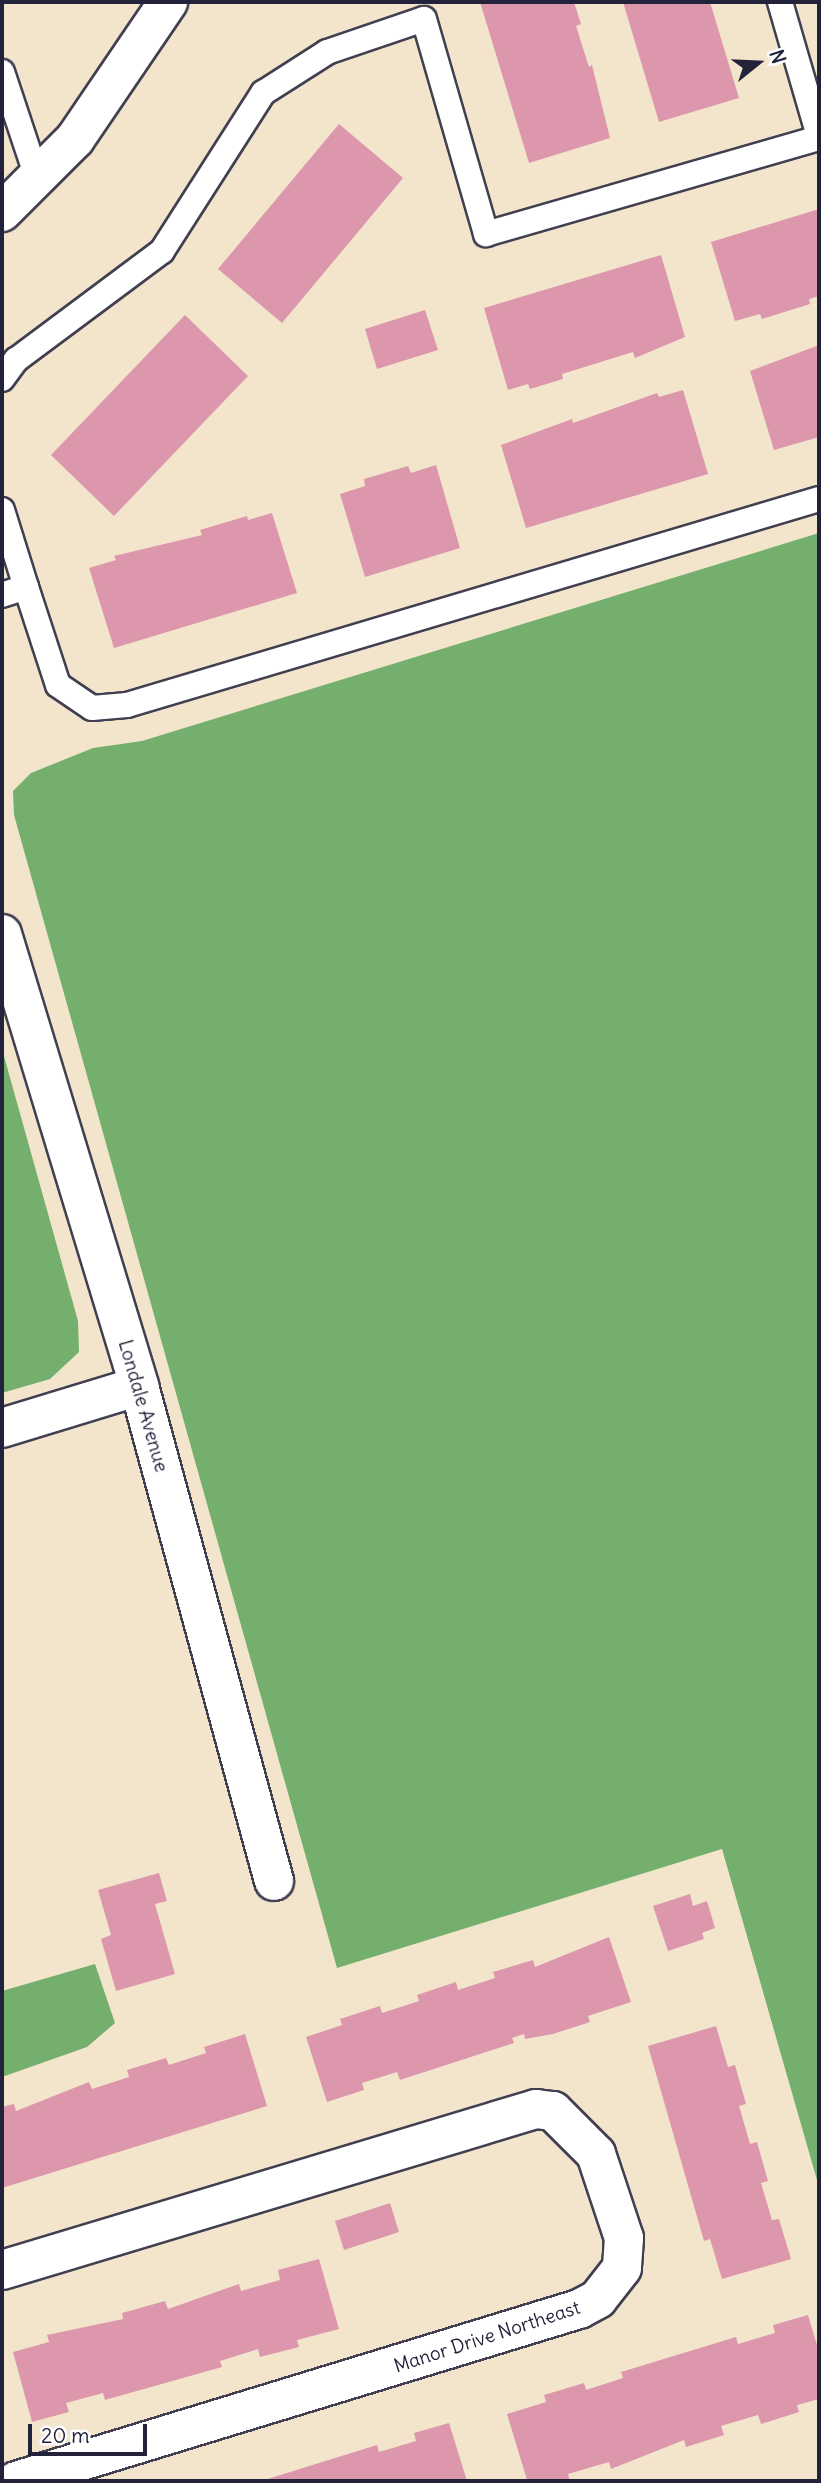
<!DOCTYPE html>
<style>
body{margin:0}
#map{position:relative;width:821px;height:2483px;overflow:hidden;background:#f2e5cc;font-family:Delius,sans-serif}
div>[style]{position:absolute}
.forest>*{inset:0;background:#75af6d}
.building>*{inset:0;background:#dd97ac}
.roads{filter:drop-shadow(2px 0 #413f51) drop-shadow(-2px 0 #413f51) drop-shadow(0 2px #413f51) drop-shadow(0 -2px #413f51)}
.service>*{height:24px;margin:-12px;padding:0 12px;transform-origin:12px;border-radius:12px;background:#fff}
.minor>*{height:38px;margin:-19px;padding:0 19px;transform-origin:19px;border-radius:19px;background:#fff}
span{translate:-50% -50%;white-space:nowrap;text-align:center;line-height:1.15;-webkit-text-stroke:7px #fff;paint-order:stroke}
.street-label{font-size:19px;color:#22223b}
.frame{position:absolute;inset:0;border:4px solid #22223b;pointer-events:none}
.north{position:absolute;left:723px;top:28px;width:70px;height:70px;-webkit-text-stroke:5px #fff;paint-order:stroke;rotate:72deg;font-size:19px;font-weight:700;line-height:28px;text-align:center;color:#22223b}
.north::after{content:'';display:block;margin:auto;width:24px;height:32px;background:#22223b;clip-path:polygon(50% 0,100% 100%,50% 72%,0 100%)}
.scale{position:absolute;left:28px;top:2424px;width:119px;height:32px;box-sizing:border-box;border:4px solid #22223b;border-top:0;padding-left:9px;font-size:21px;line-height:24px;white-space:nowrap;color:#22223b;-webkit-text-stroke:5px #fff;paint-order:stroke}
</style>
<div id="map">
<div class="forest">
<i style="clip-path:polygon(819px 533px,819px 2187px,722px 1849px,337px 1968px,14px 815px,13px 791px,31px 773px,93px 748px,142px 741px)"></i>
<i style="clip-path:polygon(2px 1049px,78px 1321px,79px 1352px,50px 1379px,2px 1393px)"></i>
<i style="clip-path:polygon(95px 1964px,115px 2023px,87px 2047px,2px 2077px,2px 1991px)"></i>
</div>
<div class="building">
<i style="clip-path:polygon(480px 2px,574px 2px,581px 24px,576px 26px,589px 67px,592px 65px,610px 138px,529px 163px)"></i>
<i style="clip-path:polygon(623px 2px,710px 2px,739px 98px,659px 122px)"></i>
<i style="clip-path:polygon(339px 124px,403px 178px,282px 323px,218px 269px)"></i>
<i style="clip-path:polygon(819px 209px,819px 296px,809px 299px,810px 304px,762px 319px,760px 314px,735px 321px,711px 242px)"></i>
<i style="clip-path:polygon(661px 255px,685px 337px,635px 358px,633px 352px,562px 374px,563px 379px,530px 389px,528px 384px,508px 390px,484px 308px)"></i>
<i style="clip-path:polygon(425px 310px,438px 350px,377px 369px,365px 329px)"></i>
<i style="clip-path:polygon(185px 315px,248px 376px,114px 516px,51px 455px)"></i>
<i style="clip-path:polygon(819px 345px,819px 437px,774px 450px,750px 371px)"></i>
<i style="clip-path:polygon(683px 390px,708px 474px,526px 528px,501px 445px,572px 419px,573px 423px,657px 393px,659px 397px)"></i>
<i style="clip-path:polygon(436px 465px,460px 548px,365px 577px,340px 494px,365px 486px,364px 479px,408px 466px,411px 473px)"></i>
<i style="clip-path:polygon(272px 513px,297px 593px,114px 648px,89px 568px,116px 560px,114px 556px,202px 535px,200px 530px,247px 516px,248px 520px)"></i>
<i style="clip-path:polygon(159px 1873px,167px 1901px,155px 1904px,175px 1974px,116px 1991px,101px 1939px,111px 1935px,98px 1890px)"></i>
<i style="clip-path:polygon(690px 1894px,693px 1906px,707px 1901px,715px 1928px,702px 1933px,704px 1939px,668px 1951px,653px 1906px)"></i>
<i style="clip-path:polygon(609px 1937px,631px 2002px,588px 2016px,590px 2022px,553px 2034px,525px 2039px,524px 2034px,512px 2038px,514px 2043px,400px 2080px,397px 2072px,362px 2083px,364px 2090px,327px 2102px,306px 2037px,342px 2025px,340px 2019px,380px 2006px,382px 2013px,419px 2001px,417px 1995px,456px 1982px,458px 1990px,495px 1978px,493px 1972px,533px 1960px,535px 1967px)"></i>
<i style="clip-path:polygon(716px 2026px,728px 2067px,735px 2065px,746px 2104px,739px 2106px,750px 2144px,757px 2142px,768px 2181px,761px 2183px,772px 2220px,779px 2219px,791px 2259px,722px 2279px,710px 2239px,704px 2241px,648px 2046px)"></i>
<i style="clip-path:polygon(245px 2034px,267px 2106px,2px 2188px,2px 2107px,14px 2104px,16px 2111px,89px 2082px,92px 2089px,129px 2077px,127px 2070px,166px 2058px,169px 2065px,206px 2053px,204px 2047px)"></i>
<i style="clip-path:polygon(390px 2203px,399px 2232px,344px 2250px,335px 2221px)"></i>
<i style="clip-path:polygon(319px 2259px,339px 2329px,297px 2340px,299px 2347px,260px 2357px,258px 2349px,220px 2361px,222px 2367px,105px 2400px,103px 2393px,66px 2403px,69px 2412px,32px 2422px,13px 2352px,49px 2342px,47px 2335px,123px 2319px,122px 2313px,165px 2301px,168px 2309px,239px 2284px,241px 2291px,280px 2280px,278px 2270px)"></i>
<i style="clip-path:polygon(808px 2315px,819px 2352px,819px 2399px,797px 2405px,799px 2412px,761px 2424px,758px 2415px,721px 2426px,724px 2435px,686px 2447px,684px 2440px,611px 2469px,609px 2462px,568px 2474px,570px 2481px,527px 2480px,507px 2414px,546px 2402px,544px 2395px,584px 2383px,586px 2390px,623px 2378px,621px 2372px,736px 2337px,738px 2344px,775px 2333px,773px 2325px)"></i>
<i style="clip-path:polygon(449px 2423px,467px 2481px,261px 2481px,377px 2445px,379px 2452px,416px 2441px,414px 2433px)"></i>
</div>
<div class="roads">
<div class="service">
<i style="left:780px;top:2px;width:140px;rotate:73.8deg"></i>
<i style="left:2px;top:72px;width:111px;rotate:71.6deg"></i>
<i style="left:2px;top:379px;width:24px;rotate:-54deg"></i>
<i style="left:16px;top:360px;width:182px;rotate:-36.7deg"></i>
<i style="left:162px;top:251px;width:188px;rotate:-57.4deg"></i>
<i style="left:263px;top:93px;width:76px;rotate:-32.6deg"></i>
<i style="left:327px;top:52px;width:102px;rotate:-18.8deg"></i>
<i style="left:424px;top:19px;width:224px;rotate:73.9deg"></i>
<i style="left:486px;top:234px;width:347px;rotate:-16.1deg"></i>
<i style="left:2px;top:510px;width:81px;rotate:72.7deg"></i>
<i style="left:26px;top:587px;width:25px;rotate:162deg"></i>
<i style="left:26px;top:587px;width:103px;rotate:71.9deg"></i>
<i style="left:58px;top:685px;width:41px;rotate:34.1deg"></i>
<i style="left:92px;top:708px;width:35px;rotate:-5deg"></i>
<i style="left:127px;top:705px;width:722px;rotate:-16.58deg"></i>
</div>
<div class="minor">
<i style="left:2px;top:212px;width:103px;rotate:-45deg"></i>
<i style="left:75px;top:139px;width:166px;rotate:-55.8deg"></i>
<i style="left:2px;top:934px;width:472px;rotate:73.1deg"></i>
<i style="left:139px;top:1386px;width:513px;rotate:74.74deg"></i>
<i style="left:2px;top:1428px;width:143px;rotate:-17deg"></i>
<i style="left:2px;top:2270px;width:558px;rotate:-16.78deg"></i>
<i style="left:536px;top:2109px;width:17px;rotate:7deg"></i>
<i style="left:553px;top:2111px;width:61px;rotate:45deg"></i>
<i style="left:596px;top:2154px;width:89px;rotate:71.6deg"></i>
<i style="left:624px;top:2238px;width:30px;rotate:94deg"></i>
<i style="left:622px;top:2268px;width:39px;rotate:128deg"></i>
<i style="left:598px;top:2299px;width:21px;rotate:152deg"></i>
<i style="left:579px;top:2309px;width:589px;rotate:163.01deg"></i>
</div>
</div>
<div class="street-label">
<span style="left:143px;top:1406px;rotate:74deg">Londale Avenue</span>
<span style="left:487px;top:2337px;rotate:-18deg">Manor Drive Northeast</span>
</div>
<div class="frame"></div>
<div class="north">N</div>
<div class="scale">20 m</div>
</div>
